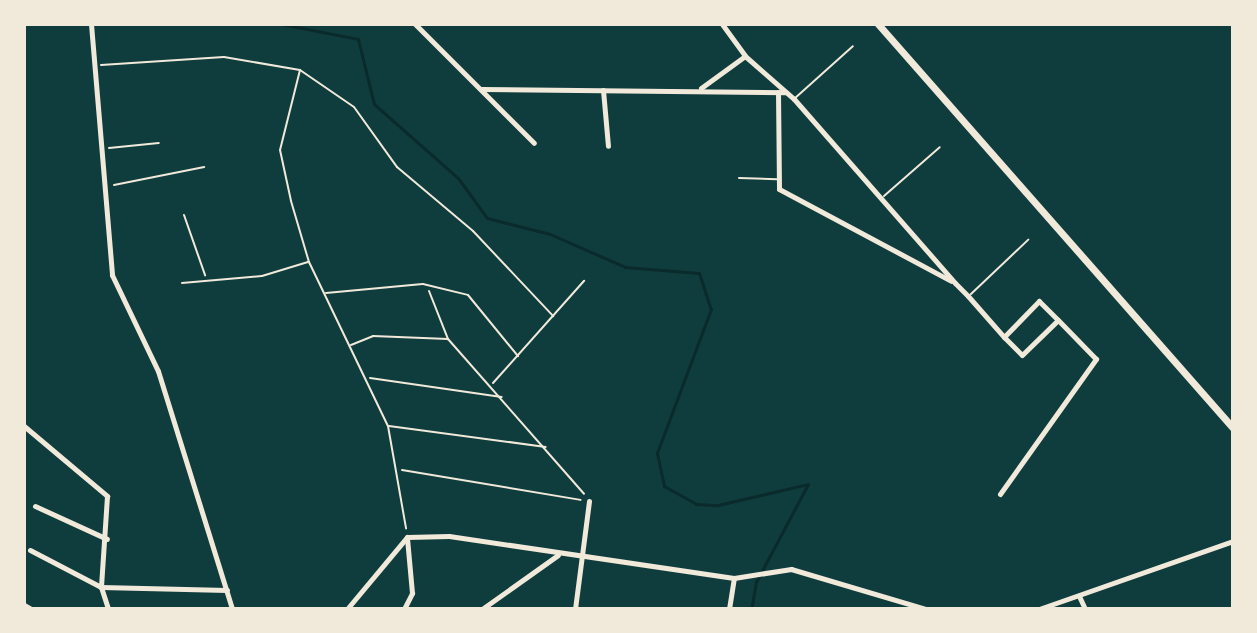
<!DOCTYPE html>
<style>
body{margin:0}
#map{position:relative;width:1257px;height:633px;overflow:hidden;background:#0f3d3e;font-family:"Golos Text",sans-serif}
div>[style]{position:absolute}
.stream>*{height:3px;margin:-1.5px;padding:0 1.5px;transform-origin:1.5px;border-radius:1.5px;background:#0a2a2b}
.path>*{height:2px;margin:-1px;padding:0 1px;transform-origin:1px;border-radius:1px;background:#f1e9da}
.service>*{height:2px;margin:-1px;padding:0 1px;transform-origin:1px;border-radius:1px;background:#f1e9da}
.minor>*{height:5px;margin:-2.5px;padding:0 2.5px;transform-origin:2.5px;border-radius:2.5px;background:#f1e9da}
.secondary>*{height:7px;margin:-3.5px;padding:0 3.5px;transform-origin:3.5px;border-radius:3.5px;background:#f1e9da}
span{translate:-50% -50%;white-space:nowrap;text-align:center;line-height:1.15;-webkit-text-stroke:7px #f1e9da;paint-order:stroke}
.frame{position:absolute;inset:0;border:26px solid #f1e9da;pointer-events:none}
</style>
<div id="map">
<div class="stream">
<i style="left:281px;top:24px;width:78px;rotate:11deg"></i>
<i style="left:358px;top:39px;width:67px;rotate:76.2deg"></i>
<i style="left:374px;top:104px;width:112px;rotate:41.4deg"></i>
<i style="left:458px;top:178px;width:49px;rotate:54.1deg"></i>
<i style="left:487px;top:218px;width:65px;rotate:14.3deg"></i>
<i style="left:550px;top:234px;width:82px;rotate:23.7deg"></i>
<i style="left:625px;top:267px;width:74px;rotate:4.6deg"></i>
<i style="left:699px;top:273px;width:38px;rotate:72deg"></i>
<i style="left:711px;top:309px;width:154px;rotate:110.6deg"></i>
<i style="left:657px;top:453px;width:34px;rotate:78deg"></i>
<i style="left:664px;top:486px;width:37px;rotate:29deg"></i>
<i style="left:696px;top:504px;width:22px;rotate:3deg"></i>
<i style="left:718px;top:505px;width:92px;rotate:-13.1deg"></i>
<i style="left:808px;top:484px;width:111px;rotate:118deg"></i>
<i style="left:756px;top:582px;width:27px;rotate:100deg"></i>
</div>
<div class="path">
<i style="left:101px;top:65px;width:123px;rotate:-3.7deg"></i>
<i style="left:224px;top:57px;width:77px;rotate:9.7deg"></i>
<i style="left:300px;top:70px;width:65px;rotate:34.4deg"></i>
<i style="left:354px;top:107px;width:74px;rotate:54.4deg"></i>
<i style="left:397px;top:167px;width:99px;rotate:40.1deg"></i>
<i style="left:473px;top:231px;width:117px;rotate:46.7deg"></i>
<i style="left:300px;top:70px;width:82px;rotate:104deg"></i>
<i style="left:280px;top:150px;width:52px;rotate:77.8deg"></i>
<i style="left:291px;top:201px;width:64px;rotate:73.6deg"></i>
<i style="left:309px;top:262px;width:182px;rotate:64.3deg"></i>
<i style="left:388px;top:426px;width:104px;rotate:80deg"></i>
<i style="left:109px;top:148px;width:50px;rotate:-5.7deg"></i>
<i style="left:114px;top:185px;width:92px;rotate:-11.3deg"></i>
<i style="left:184px;top:215px;width:64px;rotate:70.7deg"></i>
<i style="left:182px;top:283px;width:80px;rotate:-5deg"></i>
<i style="left:262px;top:276px;width:48px;rotate:-16.9deg"></i>
<i style="left:429px;top:291px;width:52px;rotate:68.4deg"></i>
<i style="left:326px;top:293px;width:97px;rotate:-5.3deg"></i>
<i style="left:423px;top:284px;width:46px;rotate:13.7deg"></i>
<i style="left:468px;top:295px;width:79px;rotate:50.7deg"></i>
<i style="left:351px;top:345px;width:24px;rotate:-22deg"></i>
<i style="left:373px;top:336px;width:75px;rotate:2.3deg"></i>
<i style="left:448px;top:339px;width:206px;rotate:48.7deg"></i>
<i style="left:370px;top:378px;width:133px;rotate:8.2deg"></i>
<i style="left:493px;top:383px;width:137px;rotate:-48.3deg"></i>
<i style="left:389px;top:426px;width:158px;rotate:7.6deg"></i>
<i style="left:402px;top:470px;width:181px;rotate:9.5deg"></i>
</div>
<div class="service">
<i style="left:794px;top:99px;width:79px;rotate:-41.9deg"></i>
<i style="left:739px;top:178px;width:38px;rotate:2deg"></i>
<i style="left:884px;top:196px;width:74px;rotate:-41.2deg"></i>
<i style="left:971px;top:294px;width:79px;rotate:-43.5deg"></i>
</div>
<div class="minor">
<i style="left:91px;top:24px;width:252px;rotate:85.2deg"></i>
<i style="left:112px;top:275px;width:106px;rotate:64.4deg"></i>
<i style="left:158px;top:371px;width:249px;rotate:72.7deg"></i>
<i style="left:415px;top:24px;width:168px;rotate:45deg"></i>
<i style="left:722px;top:24px;width:39px;rotate:54deg"></i>
<i style="left:745px;top:56px;width:65px;rotate:41.3deg"></i>
<i style="left:794px;top:99px;width:244px;rotate:48.8deg"></i>
<i style="left:955px;top:283px;width:18px;rotate:45deg"></i>
<i style="left:968px;top:296px;width:55px;rotate:48.7deg"></i>
<i style="left:1004px;top:337px;width:25px;rotate:45deg"></i>
<i style="left:1022px;top:355px;width:50px;rotate:-44.2deg"></i>
<i style="left:1058px;top:320px;width:27px;rotate:-135deg"></i>
<i style="left:1039px;top:301px;width:50px;rotate:134.2deg"></i>
<i style="left:701px;top:88px;width:54px;rotate:-36deg"></i>
<i style="left:481px;top:89px;width:305px;rotate:0.6deg"></i>
<i style="left:603px;top:90px;width:56px;rotate:84.9deg"></i>
<i style="left:778px;top:92px;width:97px;rotate:89.4deg"></i>
<i style="left:779px;top:189px;width:195px;rotate:28.1deg"></i>
<i style="left:24px;top:426px;width:109px;rotate:40.1deg"></i>
<i style="left:107px;top:496px;width:91px;rotate:93.8deg"></i>
<i style="left:101px;top:587px;width:23px;rotate:72deg"></i>
<i style="left:1000px;top:494px;width:166px;rotate:-54.6deg"></i>
<i style="left:1096px;top:359px;width:54px;rotate:-134.3deg"></i>
<i style="left:35px;top:506px;width:79px;rotate:24.6deg"></i>
<i style="left:407px;top:537px;width:42px;rotate:-1.4deg"></i>
<i style="left:449px;top:536px;width:288px;rotate:8.4deg"></i>
<i style="left:734px;top:578px;width:58px;rotate:-9deg"></i>
<i style="left:791px;top:569px;width:141px;rotate:16.5deg"></i>
<i style="left:30px;top:550px;width:80px;rotate:27.5deg"></i>
<i style="left:101px;top:587px;width:126px;rotate:1.4deg"></i>
<i style="left:1079px;top:596px;width:14px;rotate:65deg"></i>
<i style="left:24px;top:605px;width:8px;rotate:30deg"></i>
<i style="left:347px;top:609px;width:94px;rotate:-50.2deg"></i>
<i style="left:404px;top:609px;width:18px;rotate:-63deg"></i>
<i style="left:412px;top:593px;width:55px;rotate:-95.2deg"></i>
<i style="left:482px;top:609px;width:93px;rotate:-35.4deg"></i>
<i style="left:575px;top:609px;width:109px;rotate:-82.6deg"></i>
<i style="left:729px;top:609px;width:31px;rotate:-81deg"></i>
<i style="left:1039px;top:609px;width:206px;rotate:-19.3deg"></i>
</div>
<div class="secondary">
<i style="left:878px;top:24px;width:538px;rotate:48.69deg"></i>
</div>
<div class="frame"></div>
</div>
